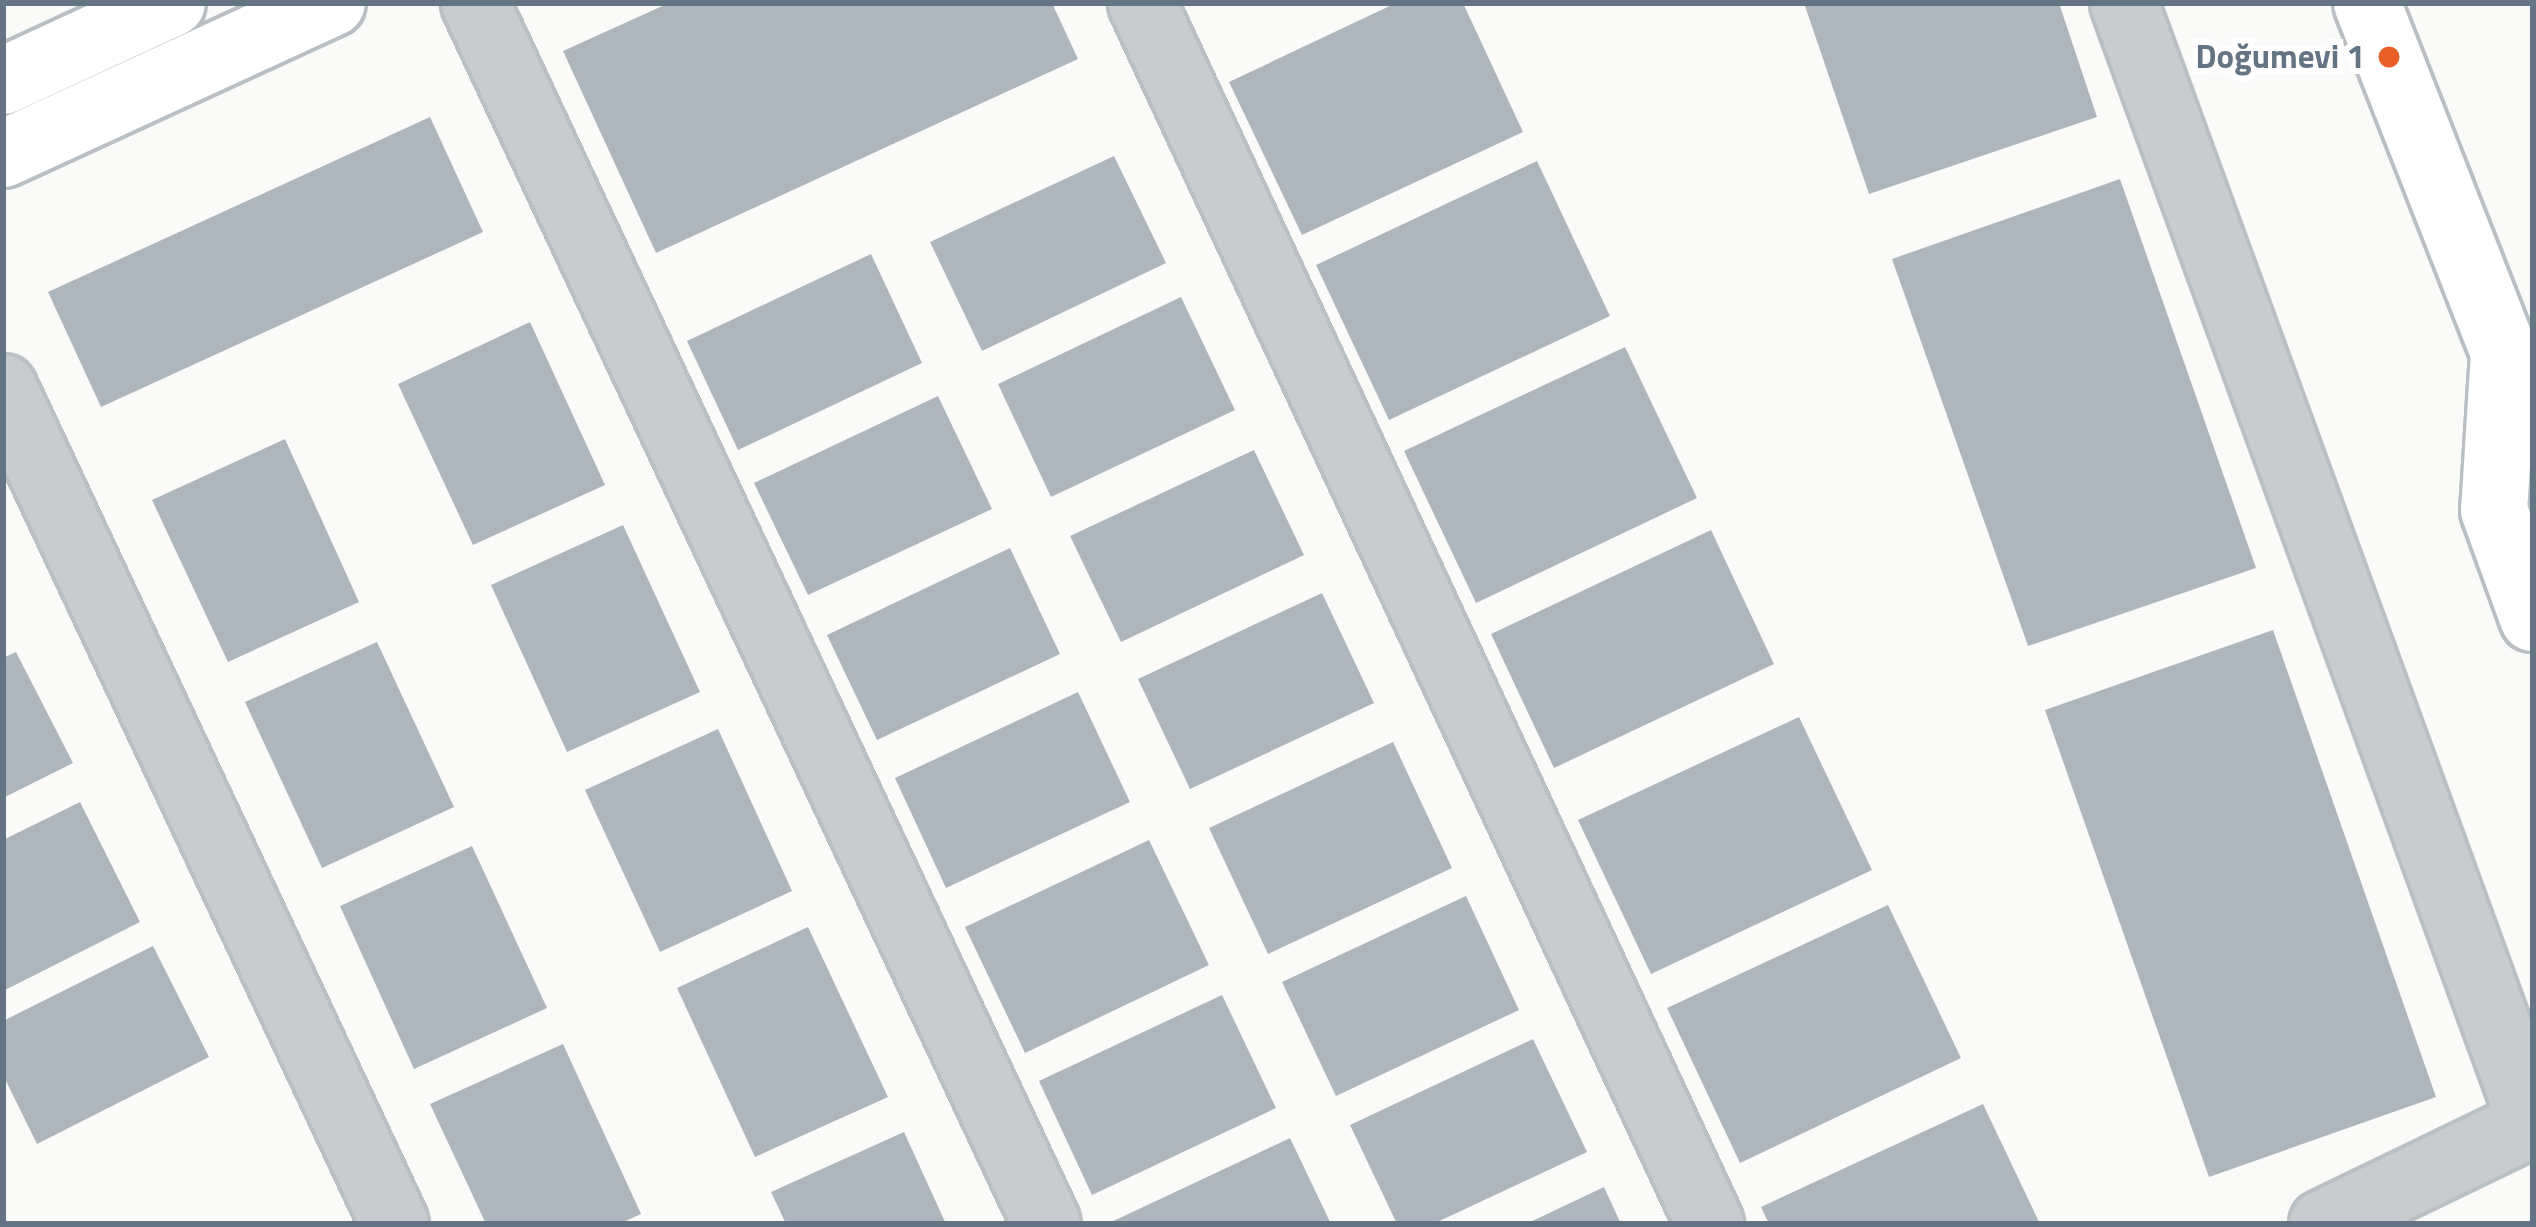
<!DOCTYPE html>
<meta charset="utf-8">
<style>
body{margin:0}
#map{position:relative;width:2536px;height:1227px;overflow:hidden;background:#fafaf8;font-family:"Titillium Web",sans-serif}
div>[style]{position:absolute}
.building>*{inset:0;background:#aeb6bd}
.roads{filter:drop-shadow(3px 0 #babfc4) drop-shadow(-3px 0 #babfc4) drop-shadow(0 3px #babfc4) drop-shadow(0 -3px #babfc4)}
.street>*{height:66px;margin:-33px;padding:0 33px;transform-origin:33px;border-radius:33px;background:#c8cccf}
.secondary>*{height:66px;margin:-33px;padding:0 33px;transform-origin:33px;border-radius:33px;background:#fff}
.primary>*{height:66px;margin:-33px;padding:0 33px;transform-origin:33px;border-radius:33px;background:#fff}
.highway>*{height:66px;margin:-33px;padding:0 33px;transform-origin:33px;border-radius:33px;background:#fff}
.dots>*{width:33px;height:33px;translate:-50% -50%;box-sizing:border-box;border:6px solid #fff;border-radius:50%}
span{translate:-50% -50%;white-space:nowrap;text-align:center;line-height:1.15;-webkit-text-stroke:12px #fff;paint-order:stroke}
.poi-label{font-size:33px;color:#647484;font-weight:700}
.right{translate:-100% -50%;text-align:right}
.frame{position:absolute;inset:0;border:6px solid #647484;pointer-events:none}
</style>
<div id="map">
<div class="building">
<i style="clip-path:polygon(669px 3px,1052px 3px,1078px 59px,656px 253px,563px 51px)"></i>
<i style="clip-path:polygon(1396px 3px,1463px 3px,1523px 132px,1302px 235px,1229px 82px)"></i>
<i style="clip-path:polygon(1804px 3px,2059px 3px,2097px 117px,1869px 194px)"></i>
<i style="clip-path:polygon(430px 117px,483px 232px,101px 407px,48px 292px)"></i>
<i style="clip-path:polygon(1114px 156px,1166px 263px,982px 351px,930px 242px)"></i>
<i style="clip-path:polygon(1537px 161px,1610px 316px,1389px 420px,1316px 265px)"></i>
<i style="clip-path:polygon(2120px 179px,2256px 568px,2028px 646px,1892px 259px)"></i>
<i style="clip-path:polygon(871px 254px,922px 363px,738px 450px,687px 341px)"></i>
<i style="clip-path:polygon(1181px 297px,1235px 410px,1051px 497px,998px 384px)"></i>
<i style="clip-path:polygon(530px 322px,605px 485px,473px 545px,398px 384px)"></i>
<i style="clip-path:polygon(1625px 347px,1697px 498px,1476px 603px,1404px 451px)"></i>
<i style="clip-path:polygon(938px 396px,992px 509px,808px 595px,754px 483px)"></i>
<i style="clip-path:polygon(285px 439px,359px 602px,228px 662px,152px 500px)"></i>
<i style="clip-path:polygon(1254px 450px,1304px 555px,1121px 642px,1070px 536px)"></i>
<i style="clip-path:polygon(623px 525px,700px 692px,567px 752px,491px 585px)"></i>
<i style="clip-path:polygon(1711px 530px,1774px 664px,1554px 768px,1491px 634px)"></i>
<i style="clip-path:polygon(1010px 548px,1060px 654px,877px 740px,827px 635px)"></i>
<i style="clip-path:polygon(1322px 593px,1374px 703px,1190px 789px,1138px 679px)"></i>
<i style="clip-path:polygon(2273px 630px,2436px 1097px,2209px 1177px,2045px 710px)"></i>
<i style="clip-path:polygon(377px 642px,454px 807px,322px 868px,245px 702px)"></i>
<i style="clip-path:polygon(16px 652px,73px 763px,3px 798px,3px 658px)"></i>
<i style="clip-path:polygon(1078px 692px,1130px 802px,946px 888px,895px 778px)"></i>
<i style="clip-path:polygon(1799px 717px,1872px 870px,1651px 974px,1578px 820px)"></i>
<i style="clip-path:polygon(718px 729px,792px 891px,660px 952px,585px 790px)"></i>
<i style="clip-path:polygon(1393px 742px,1452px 868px,1268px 954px,1209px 828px)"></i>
<i style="clip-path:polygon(80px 802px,140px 922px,3px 991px,3px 840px)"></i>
<i style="clip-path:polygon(1149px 840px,1209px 965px,1025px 1053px,965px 927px)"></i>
<i style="clip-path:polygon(472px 846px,547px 1008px,414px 1069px,340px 906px)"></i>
<i style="clip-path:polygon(1466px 896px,1519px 1010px,1336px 1096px,1282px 982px)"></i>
<i style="clip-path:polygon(1888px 905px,1961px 1058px,1740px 1163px,1667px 1008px)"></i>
<i style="clip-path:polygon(808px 927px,888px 1097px,755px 1157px,677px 988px)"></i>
<i style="clip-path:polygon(153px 946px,209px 1057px,37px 1144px,3px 1075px,3px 1021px)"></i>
<i style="clip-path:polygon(1222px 995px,1276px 1108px,1092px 1195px,1039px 1081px)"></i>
<i style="clip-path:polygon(1533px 1039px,1587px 1152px,1433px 1224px,1397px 1224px,1350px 1125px)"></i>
<i style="clip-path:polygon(563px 1044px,641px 1214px,619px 1224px,486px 1224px,430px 1104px)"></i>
<i style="clip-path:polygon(1983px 1104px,2040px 1224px,1769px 1224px,1761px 1207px)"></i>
<i style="clip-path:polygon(904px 1132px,946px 1224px,786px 1224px,771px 1192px)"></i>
<i style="clip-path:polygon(1290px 1138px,1331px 1224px,1107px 1224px)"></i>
<i style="clip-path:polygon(1604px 1187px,1621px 1224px,1526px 1224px)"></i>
</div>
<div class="roads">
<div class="street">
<i style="left:475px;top:3px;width:1348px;rotate:64.9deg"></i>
<i style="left:1142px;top:3px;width:1347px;rotate:65.05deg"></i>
<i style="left:2124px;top:3px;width:1194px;rotate:69.97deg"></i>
<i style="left:3px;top:388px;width:923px;rotate:64.88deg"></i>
<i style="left:2323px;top:1224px;width:232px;rotate:-25.8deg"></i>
</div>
<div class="secondary">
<i style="left:3px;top:81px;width:186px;rotate:-24.8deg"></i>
<i style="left:3px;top:154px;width:362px;rotate:-24.7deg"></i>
</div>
<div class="primary">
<i style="left:2367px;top:3px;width:376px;rotate:68.6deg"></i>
</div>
<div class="highway">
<i style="left:2504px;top:353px;width:157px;rotate:93.6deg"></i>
<i style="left:2494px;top:510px;width:115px;rotate:70.1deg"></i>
</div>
</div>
<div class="dots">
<i style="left:2389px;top:57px;background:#ea5f27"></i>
</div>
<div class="poi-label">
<span class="right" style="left:2365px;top:57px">Doğumevi 1</span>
</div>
<div class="frame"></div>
</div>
